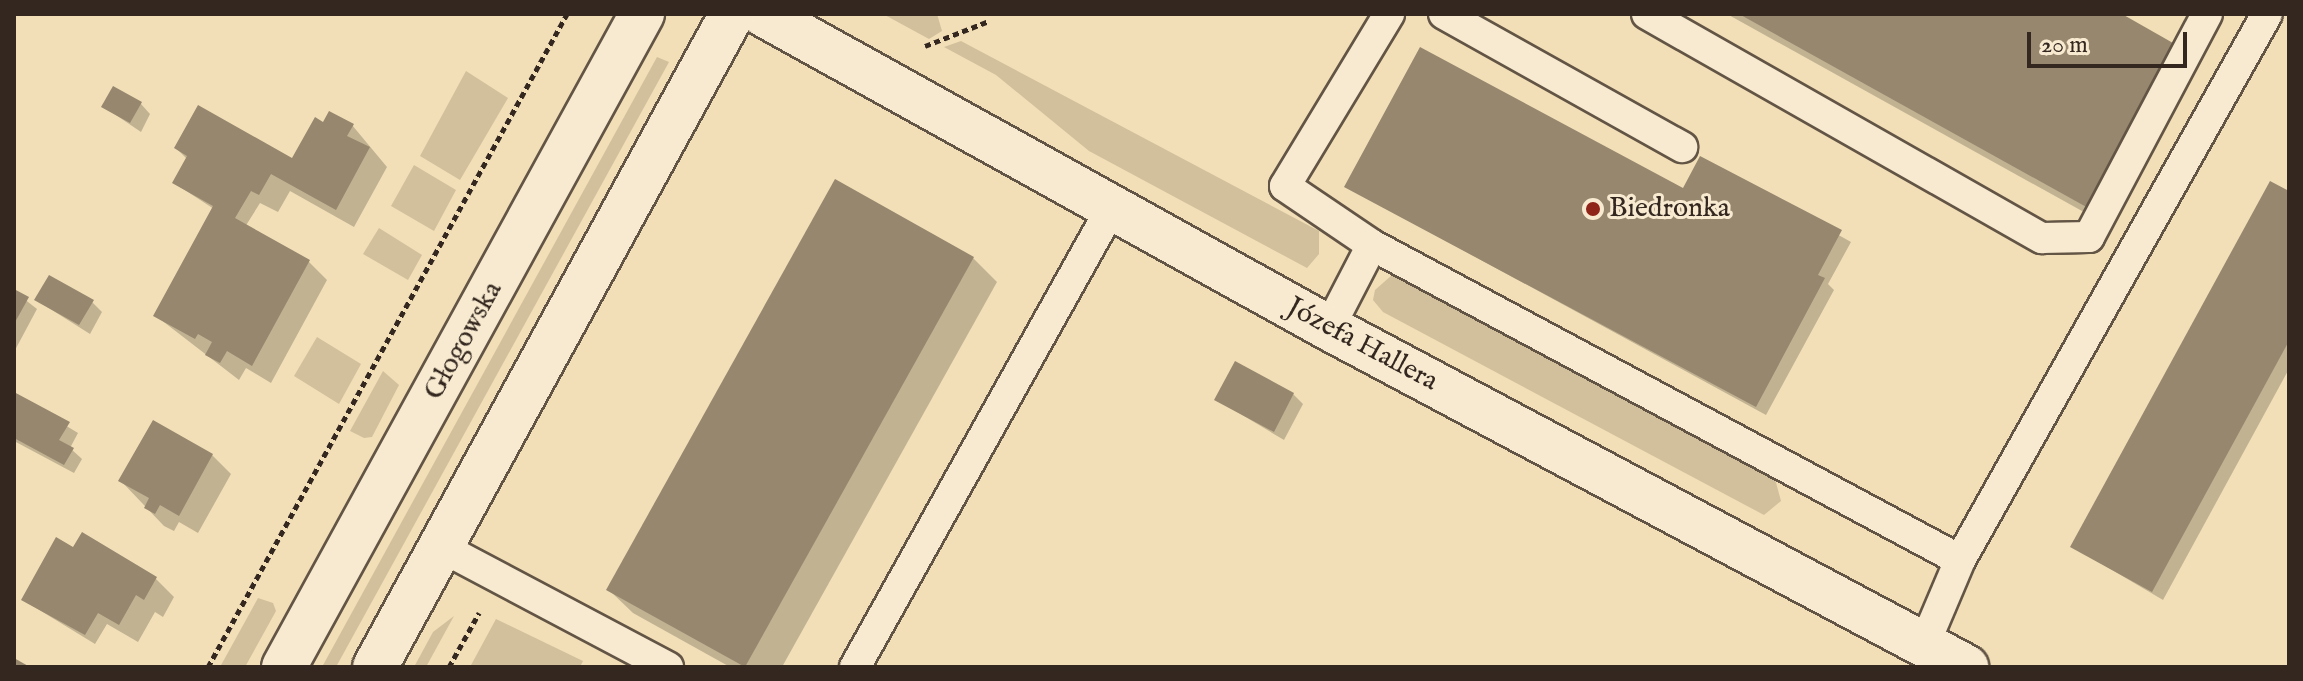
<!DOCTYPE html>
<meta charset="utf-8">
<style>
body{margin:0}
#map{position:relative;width:2303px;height:681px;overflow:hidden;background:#f2dfb7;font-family:"IM FELL English",serif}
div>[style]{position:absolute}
.green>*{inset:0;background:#d2c09d}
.shadow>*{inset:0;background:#0003}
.building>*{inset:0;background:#96876e}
.path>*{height:5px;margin-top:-2.5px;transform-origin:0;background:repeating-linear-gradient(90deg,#33271f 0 6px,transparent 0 10px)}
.roads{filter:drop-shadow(2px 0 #635545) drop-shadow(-2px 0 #635545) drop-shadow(0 2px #635545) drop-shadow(0 -2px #635545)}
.service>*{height:30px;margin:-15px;padding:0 15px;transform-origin:15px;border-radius:15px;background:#f7ead0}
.minor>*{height:44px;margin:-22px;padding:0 22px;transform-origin:22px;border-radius:22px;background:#f7ead0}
.secondary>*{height:44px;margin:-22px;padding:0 22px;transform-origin:22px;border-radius:22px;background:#f7ead0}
.dots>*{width:22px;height:22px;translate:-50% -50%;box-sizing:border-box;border:4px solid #f7ead0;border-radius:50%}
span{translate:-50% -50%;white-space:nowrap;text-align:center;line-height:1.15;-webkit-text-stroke:6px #f7ead0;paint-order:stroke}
.poi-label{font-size:28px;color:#33271f}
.left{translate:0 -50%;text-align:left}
.street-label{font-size:28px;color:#33271f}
.frame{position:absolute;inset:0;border:16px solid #33271f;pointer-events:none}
.scale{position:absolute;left:2027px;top:32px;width:160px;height:36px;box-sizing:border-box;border:4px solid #33271f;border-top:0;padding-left:10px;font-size:24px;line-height:28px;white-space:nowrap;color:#33271f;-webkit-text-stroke:6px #f7ead0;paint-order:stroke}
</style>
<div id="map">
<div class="green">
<i style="clip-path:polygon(883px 14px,937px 14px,942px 31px,929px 39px)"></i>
<i style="clip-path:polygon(961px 41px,1319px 231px,1319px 254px,1307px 268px,1089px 151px,996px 75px,944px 47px)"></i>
<i style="clip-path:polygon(657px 57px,669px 62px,336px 667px,322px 667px)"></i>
<i style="clip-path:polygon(466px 71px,508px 98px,460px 180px,420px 156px)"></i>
<i style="clip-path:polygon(414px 165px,456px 190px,434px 231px,391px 206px)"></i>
<i style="clip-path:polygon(379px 228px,422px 255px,408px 280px,363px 254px)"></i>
<i style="clip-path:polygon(1392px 275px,1775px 479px,1781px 501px,1764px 515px,1383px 312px,1373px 300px,1375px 290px)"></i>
<i style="clip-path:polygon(317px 337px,361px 364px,339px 404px,294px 376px)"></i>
<i style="clip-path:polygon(383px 371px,399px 385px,372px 437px,364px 438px,350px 431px)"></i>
<i style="clip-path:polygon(258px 598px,273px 603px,276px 611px,245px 667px,220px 667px)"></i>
<i style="clip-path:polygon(454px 616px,426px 667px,414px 667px,433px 632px)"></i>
<i style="clip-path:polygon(496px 619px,583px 661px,580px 667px,470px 667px)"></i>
</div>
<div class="shadow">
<i style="clip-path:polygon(1727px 14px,2118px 14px,2179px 48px,2197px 67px,2109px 226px)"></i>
<i style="clip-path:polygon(141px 104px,150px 114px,141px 132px,104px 107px)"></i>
<i style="clip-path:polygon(324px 124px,352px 125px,387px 167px,354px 227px,290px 191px,278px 212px,260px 203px,245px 227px,309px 262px,327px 280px,271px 383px,246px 368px,239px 380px,156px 316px,214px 209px,174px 183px,187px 159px,176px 148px,293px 160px)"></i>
<i style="clip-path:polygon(1701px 158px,1851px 242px,1828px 284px,1834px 290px,1766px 415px,1347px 187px,1684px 190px)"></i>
<i style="clip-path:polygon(2289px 193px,2289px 369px,2163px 600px,2073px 547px)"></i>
<i style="clip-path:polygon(973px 258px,997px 282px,782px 667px,730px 667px,633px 613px,609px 590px)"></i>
<i style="clip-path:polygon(14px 291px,37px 309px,14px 352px)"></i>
<i style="clip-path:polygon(36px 300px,92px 302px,102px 312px,90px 334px)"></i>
<i style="clip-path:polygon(14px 394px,78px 433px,70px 448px,82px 459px,74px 473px,14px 441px)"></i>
<i style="clip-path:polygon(1293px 394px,1303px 404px,1284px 440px,1217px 400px)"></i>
<i style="clip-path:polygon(154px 423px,212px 455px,231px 474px,198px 533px,179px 522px,174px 531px,164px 526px,121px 481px)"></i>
<i style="clip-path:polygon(74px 549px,156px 579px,174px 597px,163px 617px,155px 612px,138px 642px,107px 624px,95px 644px,23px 600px)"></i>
</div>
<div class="building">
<i style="clip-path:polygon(1739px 14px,2122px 14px,2180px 47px,2090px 209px)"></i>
<i style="clip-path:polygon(1420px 47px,1683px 188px,1700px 156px,1842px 230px,1818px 275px,1825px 278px,1756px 407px,1344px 187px)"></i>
<i style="clip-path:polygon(113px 86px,142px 102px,130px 123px,101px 107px)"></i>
<i style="clip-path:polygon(198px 105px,292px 158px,315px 117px,323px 122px,329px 111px,354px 124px,347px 136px,370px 147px,336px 210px,271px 174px,259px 195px,251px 191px,235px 218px,310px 260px,252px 366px,227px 351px,220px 363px,205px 355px,212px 342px,198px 334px,195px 339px,153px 316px,213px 206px,172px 183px,187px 156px,174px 148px)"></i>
<i style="clip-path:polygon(835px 179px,974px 257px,745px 667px,606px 590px)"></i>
<i style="clip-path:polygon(2270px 181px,2289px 191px,2289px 341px,2152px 592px,2070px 547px)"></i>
<i style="clip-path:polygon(49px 275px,94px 300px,79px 325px,34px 300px)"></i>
<i style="clip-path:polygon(14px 289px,29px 297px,14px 324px)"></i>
<i style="clip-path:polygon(1235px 361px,1294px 393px,1274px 432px,1214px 400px)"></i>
<i style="clip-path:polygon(14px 392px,70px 422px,59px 440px,74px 448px,64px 465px,14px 438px)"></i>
<i style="clip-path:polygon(153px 420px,213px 454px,179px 516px,160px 505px,155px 514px,144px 508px,149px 498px,118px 481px)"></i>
<i style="clip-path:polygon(82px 532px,157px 577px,144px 600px,136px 595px,119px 625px,98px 613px,85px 635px,21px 600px,56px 537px,73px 547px)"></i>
<i style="clip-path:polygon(14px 658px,30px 667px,14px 667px)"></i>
</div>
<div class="path">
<i style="left:925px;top:46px;width:69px;rotate:-21.3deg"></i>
<i style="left:208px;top:667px;width:745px;rotate:-61.2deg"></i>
<i style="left:449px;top:667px;width:62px;rotate:-60.9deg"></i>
</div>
<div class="roads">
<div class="service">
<i style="left:1444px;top:14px;width:273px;rotate:29.2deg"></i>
<i style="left:1647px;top:14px;width:454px;rotate:29.6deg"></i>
<i style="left:2042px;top:238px;width:47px;rotate:-1.2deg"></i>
<i style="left:2089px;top:237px;width:252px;rotate:-62.1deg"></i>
<i style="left:1372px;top:245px;width:105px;rotate:-145.9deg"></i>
<i style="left:1285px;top:186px;width:201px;rotate:-58.8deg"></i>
<i style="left:1329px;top:328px;width:93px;rotate:-62.6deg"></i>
<i style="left:1372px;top:245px;width:667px;rotate:28.18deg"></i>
<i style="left:441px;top:547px;width:257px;rotate:27.9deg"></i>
<i style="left:1924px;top:645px;width:92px;rotate:-67deg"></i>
<i style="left:1960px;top:560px;width:626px;rotate:-60.65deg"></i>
<i style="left:855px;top:667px;width:525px;rotate:-60.8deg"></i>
</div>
<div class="minor">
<i style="left:763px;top:14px;width:647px;rotate:29.02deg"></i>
<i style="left:1329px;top:328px;width:722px;rotate:28.02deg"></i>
</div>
<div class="secondary">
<i style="left:284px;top:667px;width:745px;rotate:-61.27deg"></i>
<i style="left:375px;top:667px;width:744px;rotate:-61.33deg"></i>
</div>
</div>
<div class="dots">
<i style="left:1593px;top:209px;background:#8f2418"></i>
</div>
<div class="poi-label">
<span class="left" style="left:1609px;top:209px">Biedronka</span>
</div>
<div class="street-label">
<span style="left:464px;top:341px;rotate:-61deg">Głogowska</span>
<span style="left:1362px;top:345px;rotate:28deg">Józefa Hallera</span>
</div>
<div class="frame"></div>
<div class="scale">20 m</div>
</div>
